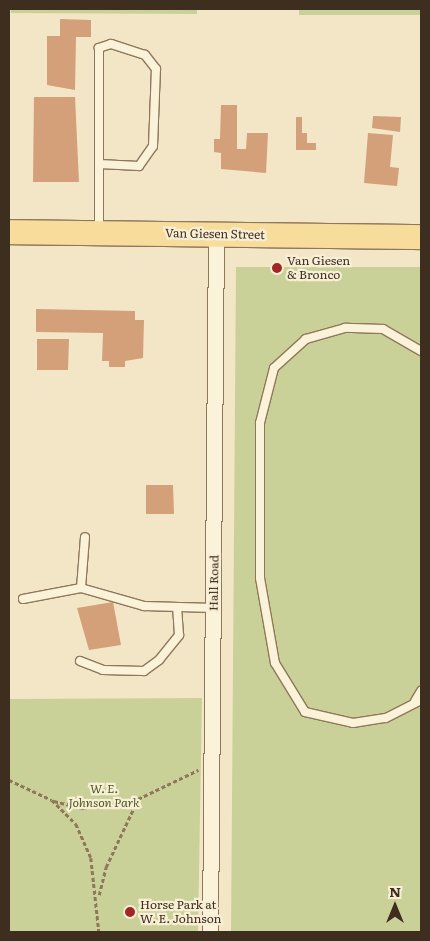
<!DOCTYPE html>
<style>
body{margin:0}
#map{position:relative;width:430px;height:941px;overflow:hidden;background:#f2e6c6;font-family:Literata,serif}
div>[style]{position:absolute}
.green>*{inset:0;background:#cad198}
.building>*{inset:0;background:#d3a079}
.path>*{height:2.5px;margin-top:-1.25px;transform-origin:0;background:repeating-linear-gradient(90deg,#8f775a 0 4px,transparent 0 6.5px)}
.roads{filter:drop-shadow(1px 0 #8f775a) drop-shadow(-1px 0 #8f775a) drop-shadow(0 1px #8f775a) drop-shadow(0 -1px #8f775a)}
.service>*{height:8px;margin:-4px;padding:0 4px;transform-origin:4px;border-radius:4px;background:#fbf2da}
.minor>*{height:15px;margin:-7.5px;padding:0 7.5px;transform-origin:7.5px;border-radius:7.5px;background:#fbf2da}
.primary>*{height:24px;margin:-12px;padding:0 12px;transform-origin:12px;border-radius:12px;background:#f7dc9c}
.dots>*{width:14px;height:14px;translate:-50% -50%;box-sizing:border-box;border:2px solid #f8efd6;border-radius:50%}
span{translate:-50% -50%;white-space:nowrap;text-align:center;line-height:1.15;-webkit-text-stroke:4.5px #f8efd6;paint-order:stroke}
.street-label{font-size:12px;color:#3e2e1f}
.poi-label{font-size:12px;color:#3e2e1f}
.left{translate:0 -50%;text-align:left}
.park-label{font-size:12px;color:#4d5c24;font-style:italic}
.frame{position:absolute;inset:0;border:10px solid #3e2e1f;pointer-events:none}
.north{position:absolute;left:370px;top:881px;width:50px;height:50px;-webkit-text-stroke:4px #f8efd6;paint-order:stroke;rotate:0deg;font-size:14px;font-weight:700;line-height:20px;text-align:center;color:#3e2e1f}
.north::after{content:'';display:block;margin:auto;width:18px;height:22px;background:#3e2e1f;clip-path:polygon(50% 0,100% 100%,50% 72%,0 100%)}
</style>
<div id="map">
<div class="green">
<i style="clip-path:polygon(11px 9px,197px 9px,197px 14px,11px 13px)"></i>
<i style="clip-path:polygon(299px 9px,421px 9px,421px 15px,299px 15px)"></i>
<i style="clip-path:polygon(236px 267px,421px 267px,421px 932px,231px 932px)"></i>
<i style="clip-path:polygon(202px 698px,198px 932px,9px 932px,9px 699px)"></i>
</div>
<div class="building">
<i style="clip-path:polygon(60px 19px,91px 20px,91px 37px,76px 37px,75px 90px,47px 85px,47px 36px,60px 36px)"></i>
<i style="clip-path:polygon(34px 97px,75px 97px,79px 182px,33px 182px)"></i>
<i style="clip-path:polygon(221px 105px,237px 105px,237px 149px,246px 149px,247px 133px,268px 133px,266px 173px,221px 169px,221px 153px,214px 152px,214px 139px,220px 139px)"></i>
<i style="clip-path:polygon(373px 116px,401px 117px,400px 132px,372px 128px)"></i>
<i style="clip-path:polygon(296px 117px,302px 117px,302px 133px,307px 133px,307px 143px,316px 143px,316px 150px,296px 150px)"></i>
<i style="clip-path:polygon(368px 133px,393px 135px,390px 167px,399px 168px,397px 186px,364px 183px)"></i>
<i style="clip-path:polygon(36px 309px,135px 311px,135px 320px,144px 320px,143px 358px,125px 361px,125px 367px,109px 367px,109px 361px,102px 361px,103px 333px,36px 332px)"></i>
<i style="clip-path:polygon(37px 339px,69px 339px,68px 370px,37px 370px)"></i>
<i style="clip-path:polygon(146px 485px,173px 485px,174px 514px,146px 514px)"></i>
<i style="clip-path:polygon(113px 602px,121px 645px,89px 650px,77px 608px)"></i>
</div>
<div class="path">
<i style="left:9px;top:780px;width:47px;rotate:24.9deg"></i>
<i style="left:52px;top:800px;width:34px;rotate:45deg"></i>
<i style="left:76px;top:824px;width:37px;rotate:66deg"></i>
<i style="left:91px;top:858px;width:74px;rotate:83.8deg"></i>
<i style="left:54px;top:801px;width:30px;rotate:14deg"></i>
<i style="left:83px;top:808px;width:56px;rotate:-9.3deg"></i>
<i style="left:138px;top:799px;width:67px;rotate:-25.8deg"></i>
<i style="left:99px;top:895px;width:29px;rotate:-76deg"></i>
<i style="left:106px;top:867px;width:75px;rotate:-64.8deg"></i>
</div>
<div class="roads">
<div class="service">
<i style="left:99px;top:164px;width:40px;rotate:2.9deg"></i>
<i style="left:139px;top:166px;width:24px;rotate:-55deg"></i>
<i style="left:153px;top:146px;width:77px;rotate:-87.8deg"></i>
<i style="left:156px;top:69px;width:18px;rotate:-128deg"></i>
<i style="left:145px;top:55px;width:36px;rotate:-162deg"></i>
<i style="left:111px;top:44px;width:13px;rotate:162deg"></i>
<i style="left:99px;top:48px;width:183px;rotate:90deg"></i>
<i style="left:421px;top:351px;width:44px;rotate:-149.9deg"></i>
<i style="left:383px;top:329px;width:38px;rotate:-178deg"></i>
<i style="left:345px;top:328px;width:41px;rotate:164.2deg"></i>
<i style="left:306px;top:339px;width:43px;rotate:137.8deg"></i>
<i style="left:274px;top:368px;width:57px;rotate:104.3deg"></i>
<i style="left:260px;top:423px;width:155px;rotate:90deg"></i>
<i style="left:260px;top:578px;width:86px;rotate:80deg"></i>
<i style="left:275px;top:663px;width:57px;rotate:58.5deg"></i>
<i style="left:305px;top:712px;width:49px;rotate:12.9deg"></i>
<i style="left:353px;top:723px;width:33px;rotate:-9deg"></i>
<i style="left:386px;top:718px;width:39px;rotate:-27deg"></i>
<i style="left:81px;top:588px;width:51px;rotate:-85.5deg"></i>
<i style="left:23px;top:599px;width:59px;rotate:-10.7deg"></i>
<i style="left:81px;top:588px;width:66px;rotate:15.9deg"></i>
<i style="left:144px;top:606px;width:70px;rotate:1.6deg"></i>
<i style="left:80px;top:661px;width:25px;rotate:21deg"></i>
<i style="left:103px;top:670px;width:41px;rotate:1.4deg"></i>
<i style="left:144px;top:671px;width:19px;rotate:-36deg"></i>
<i style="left:159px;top:660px;width:32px;rotate:-51deg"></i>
<i style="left:179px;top:635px;width:27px;rotate:-94deg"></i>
<i style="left:415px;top:701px;width:12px;rotate:-59deg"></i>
</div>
<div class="minor">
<i style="left:210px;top:932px;width:698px;rotate:-89.51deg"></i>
</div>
<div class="primary">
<i style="left:9px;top:232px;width:412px;rotate:0.7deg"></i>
</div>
</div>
<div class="dots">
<i style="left:277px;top:268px;background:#a32625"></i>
<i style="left:130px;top:912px;background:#a32625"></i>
</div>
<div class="street-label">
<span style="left:215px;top:234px;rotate:1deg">Van Giesen Street</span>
<span style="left:214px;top:583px;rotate:-89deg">Hall Road</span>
</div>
<div class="poi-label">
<span class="left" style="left:287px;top:268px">Van Giesen<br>&amp; Bronco</span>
<span class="left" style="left:140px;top:912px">Horse Park at<br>W. E. Johnson</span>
</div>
<div class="park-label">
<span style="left:104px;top:796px">W. E.<br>Johnson Park</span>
</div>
<div class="frame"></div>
<div class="north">N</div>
</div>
